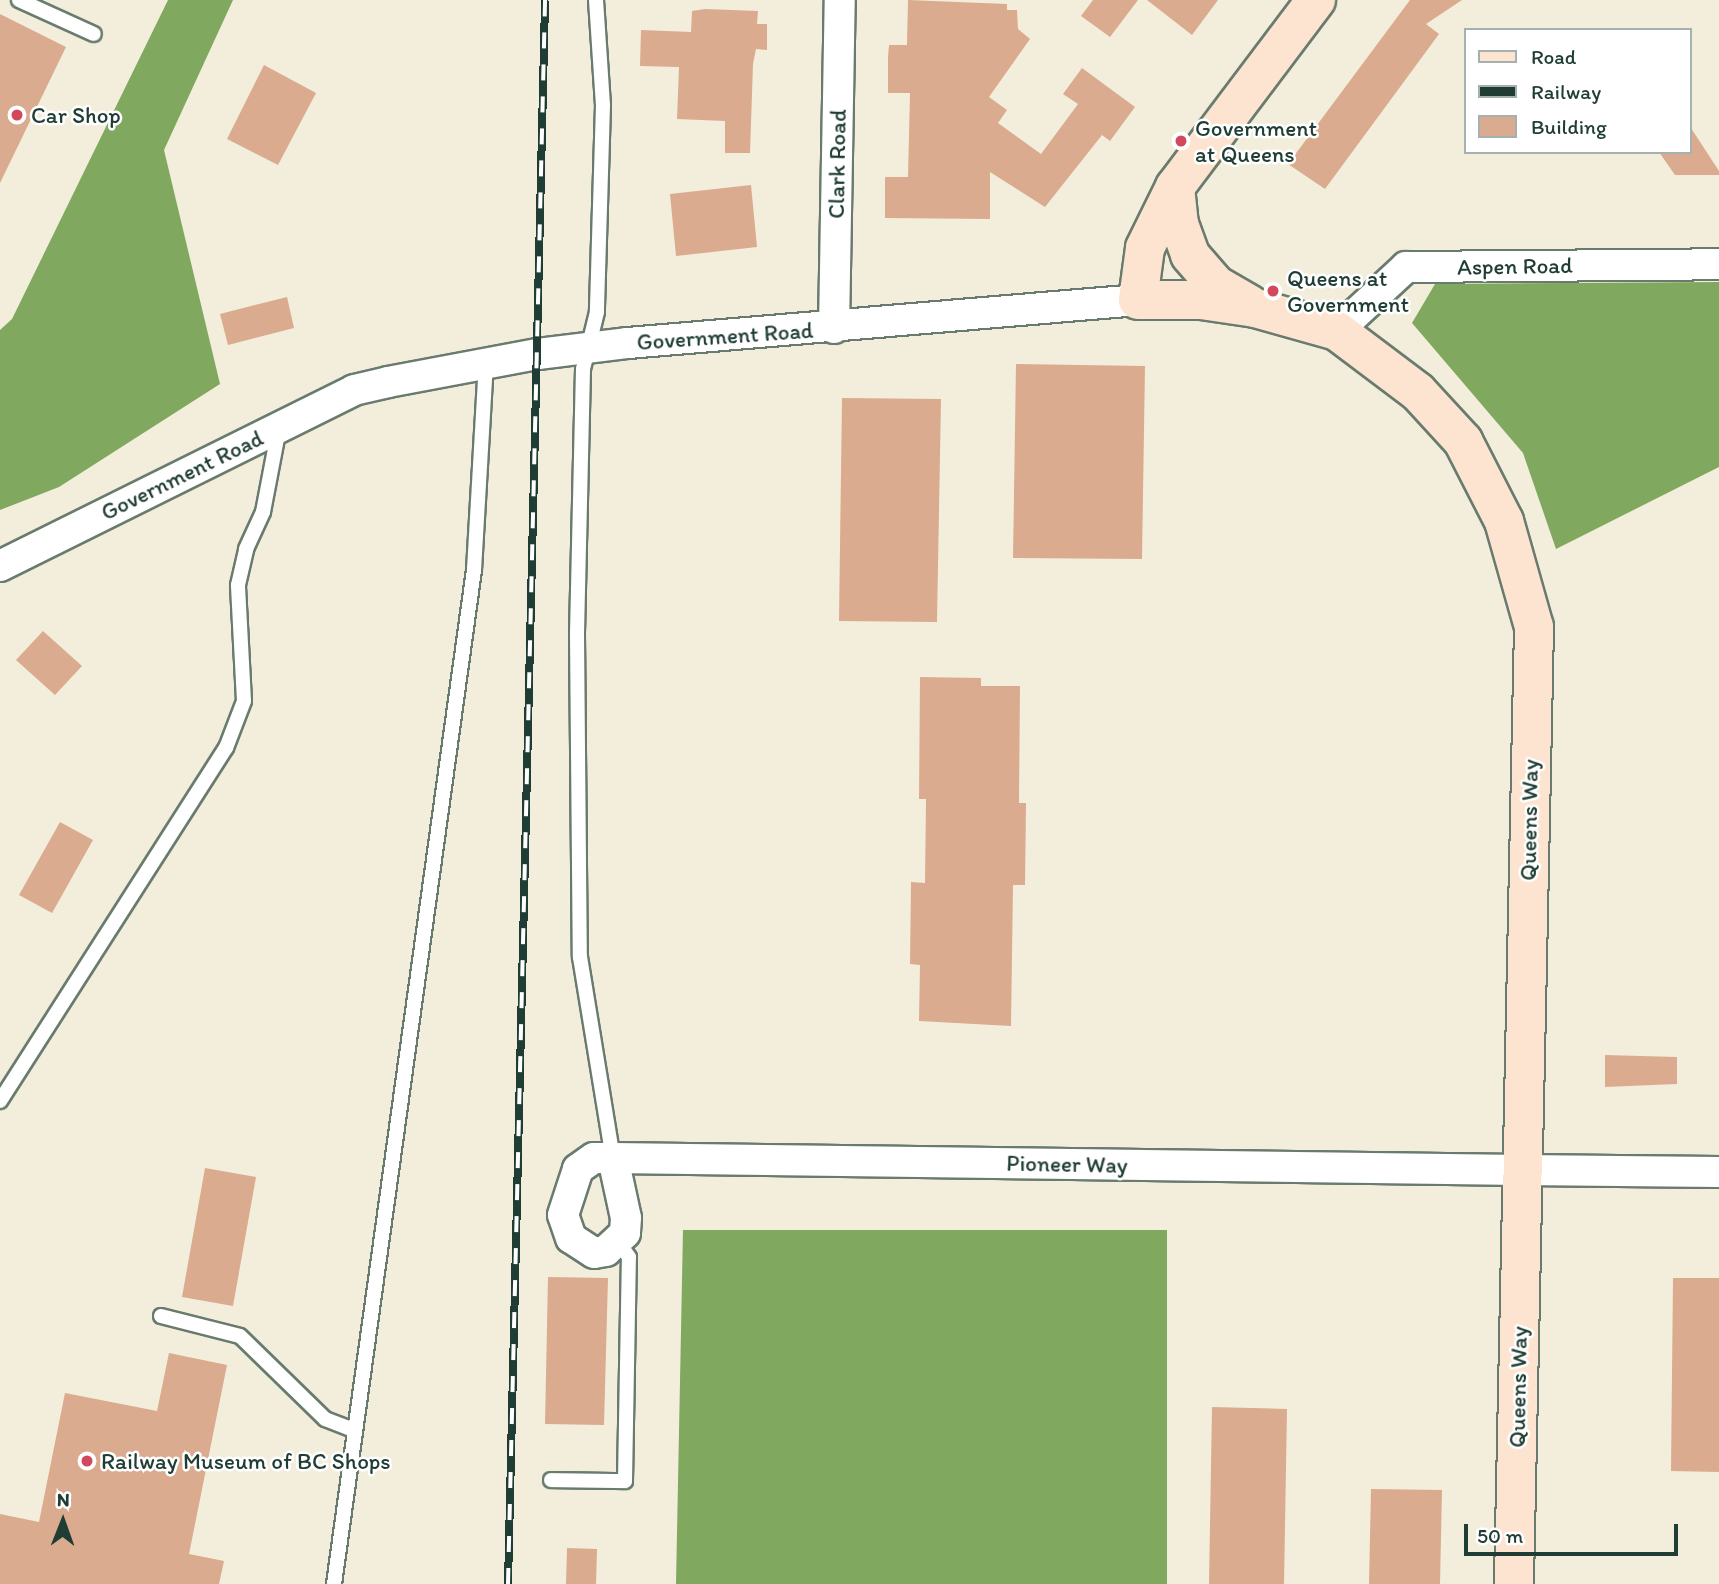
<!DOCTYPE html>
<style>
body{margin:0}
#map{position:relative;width:1719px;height:1584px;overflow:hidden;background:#f2eedb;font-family:Itim,sans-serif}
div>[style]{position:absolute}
.forest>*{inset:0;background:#80a85e}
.building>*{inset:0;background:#daab8f}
.roads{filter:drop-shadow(2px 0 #697b6e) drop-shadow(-2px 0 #697b6e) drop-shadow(0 2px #697b6e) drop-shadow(0 -2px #697b6e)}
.lane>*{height:14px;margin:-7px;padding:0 7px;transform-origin:7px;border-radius:7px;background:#fff}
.street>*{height:30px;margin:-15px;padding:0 15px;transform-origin:15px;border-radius:15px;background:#fff}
.secondary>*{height:38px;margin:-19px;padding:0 19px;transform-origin:19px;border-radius:19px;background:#fde4d0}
.rail>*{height:8px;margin-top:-4px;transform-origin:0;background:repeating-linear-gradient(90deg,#fff 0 16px,#1f3d34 0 32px);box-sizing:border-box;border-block:2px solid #1f3d34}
.dots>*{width:19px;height:19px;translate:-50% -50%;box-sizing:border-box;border:4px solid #fff;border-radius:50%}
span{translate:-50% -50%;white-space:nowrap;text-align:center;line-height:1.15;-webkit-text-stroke:5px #fff;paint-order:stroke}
.poi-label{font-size:23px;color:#1f3d34}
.left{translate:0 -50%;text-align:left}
.street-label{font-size:23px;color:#1f3d34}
.legend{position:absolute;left:1464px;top:28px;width:228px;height:126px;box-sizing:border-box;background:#fff;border:2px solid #a5b1ae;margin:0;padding:9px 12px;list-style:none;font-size:21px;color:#1f3d34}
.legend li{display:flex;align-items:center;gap:14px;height:35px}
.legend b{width:35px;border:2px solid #a5b1ae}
.north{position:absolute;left:28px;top:1486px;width:70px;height:70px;-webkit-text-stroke:5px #fff;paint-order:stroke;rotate:1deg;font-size:19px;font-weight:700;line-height:28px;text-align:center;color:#1f3d34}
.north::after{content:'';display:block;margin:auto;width:24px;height:32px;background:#1f3d34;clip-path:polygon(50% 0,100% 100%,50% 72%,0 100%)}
.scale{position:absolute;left:1464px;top:1524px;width:214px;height:32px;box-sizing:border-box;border:4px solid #1f3d34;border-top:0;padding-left:9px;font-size:21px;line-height:24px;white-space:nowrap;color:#1f3d34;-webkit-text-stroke:5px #fff;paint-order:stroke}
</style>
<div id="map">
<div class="forest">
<i style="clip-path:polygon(168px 0,233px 0,164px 150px,220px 384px,59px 487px,0 510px,0 330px,12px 319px)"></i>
<i style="clip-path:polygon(1719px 282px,1719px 467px,1556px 549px,1523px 453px,1412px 323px,1435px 284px)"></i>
<i style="clip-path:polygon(683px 1230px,1167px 1230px,1167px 1584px,676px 1584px)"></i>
</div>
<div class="building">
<i style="clip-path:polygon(908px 0,1007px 4px,1007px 10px,1017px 10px,1018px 29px,1030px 39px,989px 97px,1007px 110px,998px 123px,1041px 154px,1078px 104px,1063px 94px,1082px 68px,1135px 107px,1110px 141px,1102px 135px,1045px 207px,990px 172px,990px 219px,885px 218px,885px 177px,908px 177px,910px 93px,888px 93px,888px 57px,889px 45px,907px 45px)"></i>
<i style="clip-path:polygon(1093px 0,1138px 0,1110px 37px,1081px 16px)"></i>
<i style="clip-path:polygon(1147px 0,1218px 0,1192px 35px)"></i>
<i style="clip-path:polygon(1410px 0,1462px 0,1426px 24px,1439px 34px,1325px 189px,1288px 164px)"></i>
<i style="clip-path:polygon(705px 9px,758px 11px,757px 24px,767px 24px,767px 50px,756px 49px,753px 64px,750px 153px,725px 153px,725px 121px,677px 119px,679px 67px,640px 66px,641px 30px,691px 32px,692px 11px)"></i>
<i style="clip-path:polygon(0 14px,66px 47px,0 183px)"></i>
<i style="clip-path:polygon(264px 65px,316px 93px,278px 165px,227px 139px)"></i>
<i style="clip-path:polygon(1689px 125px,1719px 171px,1719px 175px,1675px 175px,1659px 152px,1689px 152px)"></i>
<i style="clip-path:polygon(751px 185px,757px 247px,676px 256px,670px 194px)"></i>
<i style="clip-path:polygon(287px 297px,294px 328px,228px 345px,220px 314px)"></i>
<i style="clip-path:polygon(1016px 364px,1145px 366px,1142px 559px,1013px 558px)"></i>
<i style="clip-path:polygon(842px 398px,941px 399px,937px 622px,839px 621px)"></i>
<i style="clip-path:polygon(43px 631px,82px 666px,55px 695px,16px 660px)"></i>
<i style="clip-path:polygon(920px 677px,981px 678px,981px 686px,1020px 686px,1019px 803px,1026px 803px,1025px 885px,1013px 885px,1011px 1026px,919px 1021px,920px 965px,910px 964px,911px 882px,925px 883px,926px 799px,919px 799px)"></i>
<i style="clip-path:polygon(60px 822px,93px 840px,52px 913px,19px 895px)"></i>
<i style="clip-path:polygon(1605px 1055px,1677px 1057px,1677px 1084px,1605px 1087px)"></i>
<i style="clip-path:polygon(205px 1168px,256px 1177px,233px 1306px,182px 1297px)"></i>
<i style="clip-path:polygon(548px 1277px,608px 1278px,604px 1425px,545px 1424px)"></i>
<i style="clip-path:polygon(1673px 1278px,1719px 1278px,1719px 1472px,1671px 1471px)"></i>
<i style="clip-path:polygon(169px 1353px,227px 1365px,189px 1554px,224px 1561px,219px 1584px,0 1584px,0 1514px,39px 1522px,65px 1393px,157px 1411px)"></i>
<i style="clip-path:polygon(1212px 1407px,1287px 1409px,1284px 1584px,1209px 1584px)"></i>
<i style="clip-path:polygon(1371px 1489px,1442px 1490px,1440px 1584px,1369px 1584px)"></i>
<i style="clip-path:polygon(567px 1548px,597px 1549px,596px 1584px,566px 1584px)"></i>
</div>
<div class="roads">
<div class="lane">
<i style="left:19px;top:0;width:82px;rotate:24.4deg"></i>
<i style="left:596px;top:0;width:105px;rotate:86.2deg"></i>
<i style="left:603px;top:105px;width:207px;rotate:91.7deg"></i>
<i style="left:597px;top:312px;width:59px;rotate:103.8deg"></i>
<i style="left:583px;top:369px;width:266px;rotate:91.3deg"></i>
<i style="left:577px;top:635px;width:322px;rotate:89.5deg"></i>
<i style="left:580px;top:957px;width:204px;rotate:80.7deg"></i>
<i style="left:0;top:1101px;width:419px;rotate:-57.4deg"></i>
<i style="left:226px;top:748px;width:50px;rotate:-69deg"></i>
<i style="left:244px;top:701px;width:116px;rotate:-93deg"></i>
<i style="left:238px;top:585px;width:37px;rotate:-77deg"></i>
<i style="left:246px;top:549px;width:41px;rotate:-65.3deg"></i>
<i style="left:263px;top:512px;width:86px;rotate:-79.2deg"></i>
<i style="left:161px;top:1316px;width:81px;rotate:14.2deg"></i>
<i style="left:240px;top:1336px;width:119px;rotate:44.3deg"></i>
<i style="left:325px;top:1419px;width:31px;rotate:21deg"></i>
<i style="left:551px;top:1480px;width:74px;rotate:0.8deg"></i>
<i style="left:625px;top:1481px;width:224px;rotate:-89deg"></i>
<i style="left:629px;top:1257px;width:19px;rotate:-126deg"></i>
<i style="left:334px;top:1584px;width:1024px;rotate:-82.14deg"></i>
<i style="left:474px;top:570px;width:206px;rotate:-86.7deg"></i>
</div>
<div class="street">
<i style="left:834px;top:328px;width:328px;rotate:-89deg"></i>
<i style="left:1337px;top:331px;width:94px;rotate:-42.8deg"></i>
<i style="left:1406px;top:267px;width:313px;rotate:-0.5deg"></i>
<i style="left:0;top:566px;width:395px;rotate:-26.4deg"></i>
<i style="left:354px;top:390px;width:35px;rotate:-13deg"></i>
<i style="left:388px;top:382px;width:153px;rotate:-10.6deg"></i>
<i style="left:538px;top:354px;width:91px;rotate:-7deg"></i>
<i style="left:628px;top:343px;width:512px;rotate:-4.82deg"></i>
<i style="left:613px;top:1158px;width:61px;rotate:77.8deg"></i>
<i style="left:626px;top:1218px;width:15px;rotate:94deg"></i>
<i style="left:625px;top:1233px;width:26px;rotate:137deg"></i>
<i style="left:606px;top:1251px;width:12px;rotate:171deg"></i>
<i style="left:594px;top:1253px;width:27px;rotate:-147deg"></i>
<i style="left:571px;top:1238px;width:24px;rotate:-109deg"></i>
<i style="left:563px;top:1215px;width:48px;rotate:-71.9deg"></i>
<i style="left:578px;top:1169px;width:19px;rotate:-35deg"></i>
<i style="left:594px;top:1158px;width:19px"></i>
<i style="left:613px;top:1158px;width:909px;rotate:0.76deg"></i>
<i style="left:1522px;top:1170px;width:197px;rotate:0.6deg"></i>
</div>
<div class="secondary">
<i style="left:1316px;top:0;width:234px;rotate:127deg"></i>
<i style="left:1175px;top:187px;width:68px;rotate:116.2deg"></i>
<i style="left:1145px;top:248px;width:52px;rotate:97.7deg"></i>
<i style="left:1138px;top:300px;width:63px"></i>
<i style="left:1201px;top:300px;width:55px;rotate:8.4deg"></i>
<i style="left:1255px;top:308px;width:85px;rotate:15.7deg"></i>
<i style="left:1337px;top:331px;width:101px;rotate:37deg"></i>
<i style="left:1418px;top:392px;width:67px;rotate:47.4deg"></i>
<i style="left:1463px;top:441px;width:90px;rotate:62.9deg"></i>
<i style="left:1504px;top:521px;width:110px;rotate:74.2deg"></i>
<i style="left:1534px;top:627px;width:957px;rotate:91.2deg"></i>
<i style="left:1175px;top:187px;width:37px;rotate:84deg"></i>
<i style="left:1179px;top:224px;width:33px;rotate:70deg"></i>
<i style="left:1190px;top:255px;width:40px;rotate:49deg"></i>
<i style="left:1216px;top:285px;width:39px;rotate:30deg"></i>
</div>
</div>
<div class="rail">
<i style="left:508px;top:1584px;width:1584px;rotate:-88.66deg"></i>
</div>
<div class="dots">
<i style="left:17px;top:115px;background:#d1495b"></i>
<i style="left:1181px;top:141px;background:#d1495b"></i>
<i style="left:1273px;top:291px;background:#d1495b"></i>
<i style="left:87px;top:1461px;background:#d1495b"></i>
</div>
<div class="poi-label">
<span class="left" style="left:31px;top:115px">Car Shop</span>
<span class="left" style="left:1195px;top:141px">Government<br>at Queens</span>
<span class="left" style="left:1287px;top:291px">Queens at<br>Government</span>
<span class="left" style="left:101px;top:1461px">Railway Museum of BC Shops</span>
</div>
<div class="street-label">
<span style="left:837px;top:164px;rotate:-89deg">Clark Road</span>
<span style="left:1515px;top:266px;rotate:-1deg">Aspen Road</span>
<span style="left:725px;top:336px;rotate:-4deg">Government Road</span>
<span style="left:182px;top:475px;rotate:-26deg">Government Road</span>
<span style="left:1529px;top:820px;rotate:-89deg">Queens Way</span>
<span style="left:1067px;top:1164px;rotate:1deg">Pioneer Way</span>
<span style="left:1518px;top:1387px;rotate:-89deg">Queens Way</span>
</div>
<ul class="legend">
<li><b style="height:9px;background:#fde4d0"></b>Road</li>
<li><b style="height:9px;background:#1f3d34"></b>Railway</li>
<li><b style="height:19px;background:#daab8f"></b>Building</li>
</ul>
<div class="north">N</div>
<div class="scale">50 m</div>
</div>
